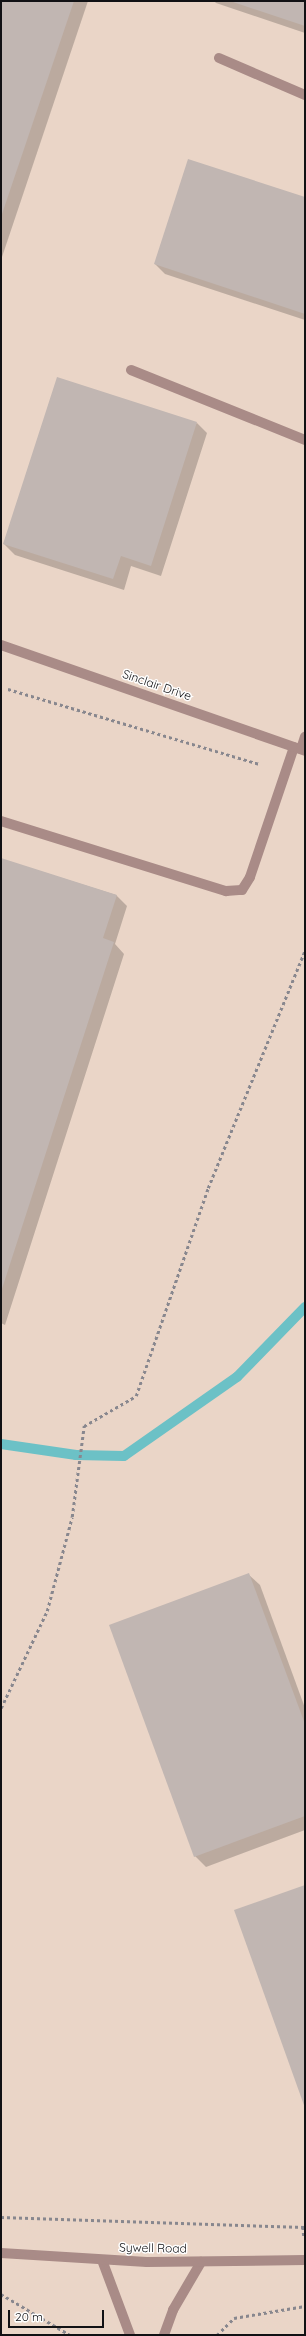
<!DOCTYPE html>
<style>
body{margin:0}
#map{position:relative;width:306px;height:2336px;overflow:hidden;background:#e3e2ec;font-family:Quicksand,sans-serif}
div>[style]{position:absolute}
.commercial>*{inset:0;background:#ead5c7}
.shadow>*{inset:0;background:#0003}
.stream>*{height:10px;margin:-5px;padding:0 5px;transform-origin:5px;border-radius:5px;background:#6cc1c6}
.building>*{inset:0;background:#c1b6b2}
.path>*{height:2.5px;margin-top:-1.25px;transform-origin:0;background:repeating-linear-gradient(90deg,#88878e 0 3px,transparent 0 6px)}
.service>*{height:10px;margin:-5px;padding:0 5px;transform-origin:5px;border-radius:5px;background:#a98b87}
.minor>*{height:10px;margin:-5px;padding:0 5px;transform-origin:5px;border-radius:5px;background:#a98b87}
.tertiary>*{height:10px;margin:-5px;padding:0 5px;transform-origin:5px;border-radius:5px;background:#a98b87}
span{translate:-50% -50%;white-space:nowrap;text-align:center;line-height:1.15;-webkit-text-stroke:3px #fff;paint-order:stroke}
.street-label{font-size:12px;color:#111114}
.frame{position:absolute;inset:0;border:2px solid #111114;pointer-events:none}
.scale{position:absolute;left:8px;top:2310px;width:96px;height:18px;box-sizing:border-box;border:2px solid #111114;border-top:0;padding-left:5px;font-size:12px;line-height:14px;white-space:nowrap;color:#111114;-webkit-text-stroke:3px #fff;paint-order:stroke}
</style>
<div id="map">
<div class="commercial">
<i style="clip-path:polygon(1px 1px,305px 1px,305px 2335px,1px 2335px)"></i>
</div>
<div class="shadow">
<i style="clip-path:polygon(1px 1px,88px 1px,1px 260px)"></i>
<i style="clip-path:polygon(214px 1px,305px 1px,305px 33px,216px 3px)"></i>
<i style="clip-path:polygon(305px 198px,305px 320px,165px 274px,155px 264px)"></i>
<i style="clip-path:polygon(197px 423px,207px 433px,161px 576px,131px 566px,124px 590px,15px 555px,4px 544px)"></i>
<i style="clip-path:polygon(1px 859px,116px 895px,127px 906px,115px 944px,124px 954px,5px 1325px,1px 1323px)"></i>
<i style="clip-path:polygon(249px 1575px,260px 1585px,305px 1708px,305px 1830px,206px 1867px,195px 1856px)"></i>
</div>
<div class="stream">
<i style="left:1px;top:1444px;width:76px;rotate:8.3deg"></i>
<i style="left:76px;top:1455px;width:48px;rotate:1.2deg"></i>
<i style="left:124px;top:1456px;width:138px;rotate:-35deg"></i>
<i style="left:237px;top:1377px;width:98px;rotate:-45.8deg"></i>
</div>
<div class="building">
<i style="clip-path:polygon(1px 1px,74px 1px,1px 217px)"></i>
<i style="clip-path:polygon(231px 1px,305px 1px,305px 26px,230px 1px)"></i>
<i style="clip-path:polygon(188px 159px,305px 197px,305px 314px,154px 264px)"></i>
<i style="clip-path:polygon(57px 377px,197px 422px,151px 566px,121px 556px,113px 579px,3px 544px)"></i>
<i style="clip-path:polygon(1px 858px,117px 895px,103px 938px,114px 942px,1px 1292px)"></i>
<i style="clip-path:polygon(249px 1573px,305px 1724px,305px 1816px,194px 1857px,109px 1625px)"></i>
<i style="clip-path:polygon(305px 1885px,305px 2108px,234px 1910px)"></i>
</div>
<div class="path">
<i style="left:8px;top:689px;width:262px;rotate:16.6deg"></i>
<i style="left:1px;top:1708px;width:107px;rotate:-64.6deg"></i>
<i style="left:47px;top:1611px;width:97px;rotate:-75.1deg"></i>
<i style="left:72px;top:1517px;width:92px;rotate:-82.5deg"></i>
<i style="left:84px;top:1426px;width:60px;rotate:-30deg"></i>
<i style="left:136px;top:1396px;width:220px;rotate:-70.9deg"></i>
<i style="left:208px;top:1188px;width:257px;rotate:-67.8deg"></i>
<i style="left:1px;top:2217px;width:304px;rotate:1.9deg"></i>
<i style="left:303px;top:2227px;width:10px;rotate:84deg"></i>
<i style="left:1px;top:2294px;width:80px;rotate:30.7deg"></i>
<i style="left:217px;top:2335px;width:24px;rotate:-45deg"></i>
<i style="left:234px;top:2318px;width:72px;rotate:-9.6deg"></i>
</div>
<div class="service">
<i style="left:219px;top:58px;width:94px;rotate:23.3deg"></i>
<i style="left:131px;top:370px;width:188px;rotate:21.9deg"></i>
<i style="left:1px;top:821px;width:236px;rotate:17.3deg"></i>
<i style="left:226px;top:891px;width:16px;rotate:-4deg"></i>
<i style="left:242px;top:890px;width:15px;rotate:-58deg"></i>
<i style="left:250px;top:877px;width:137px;rotate:-71.3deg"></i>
</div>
<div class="minor">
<i style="left:1px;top:645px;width:322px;rotate:19.2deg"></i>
<i style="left:301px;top:749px;width:13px;rotate:-72deg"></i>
<i style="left:102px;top:2260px;width:80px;rotate:69.5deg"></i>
<i style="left:164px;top:2335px;width:27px;rotate:-70deg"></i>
<i style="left:173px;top:2310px;width:56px;rotate:-59.7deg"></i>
</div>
<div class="tertiary">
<i style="left:1px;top:2253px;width:146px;rotate:3.5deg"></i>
<i style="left:147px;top:2262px;width:158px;rotate:-0.7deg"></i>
</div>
<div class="street-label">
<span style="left:157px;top:685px;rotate:19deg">Sinclair Drive</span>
<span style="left:153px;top:2248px;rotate:1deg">Sywell Road</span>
</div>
<div class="frame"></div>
<div class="scale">20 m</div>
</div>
